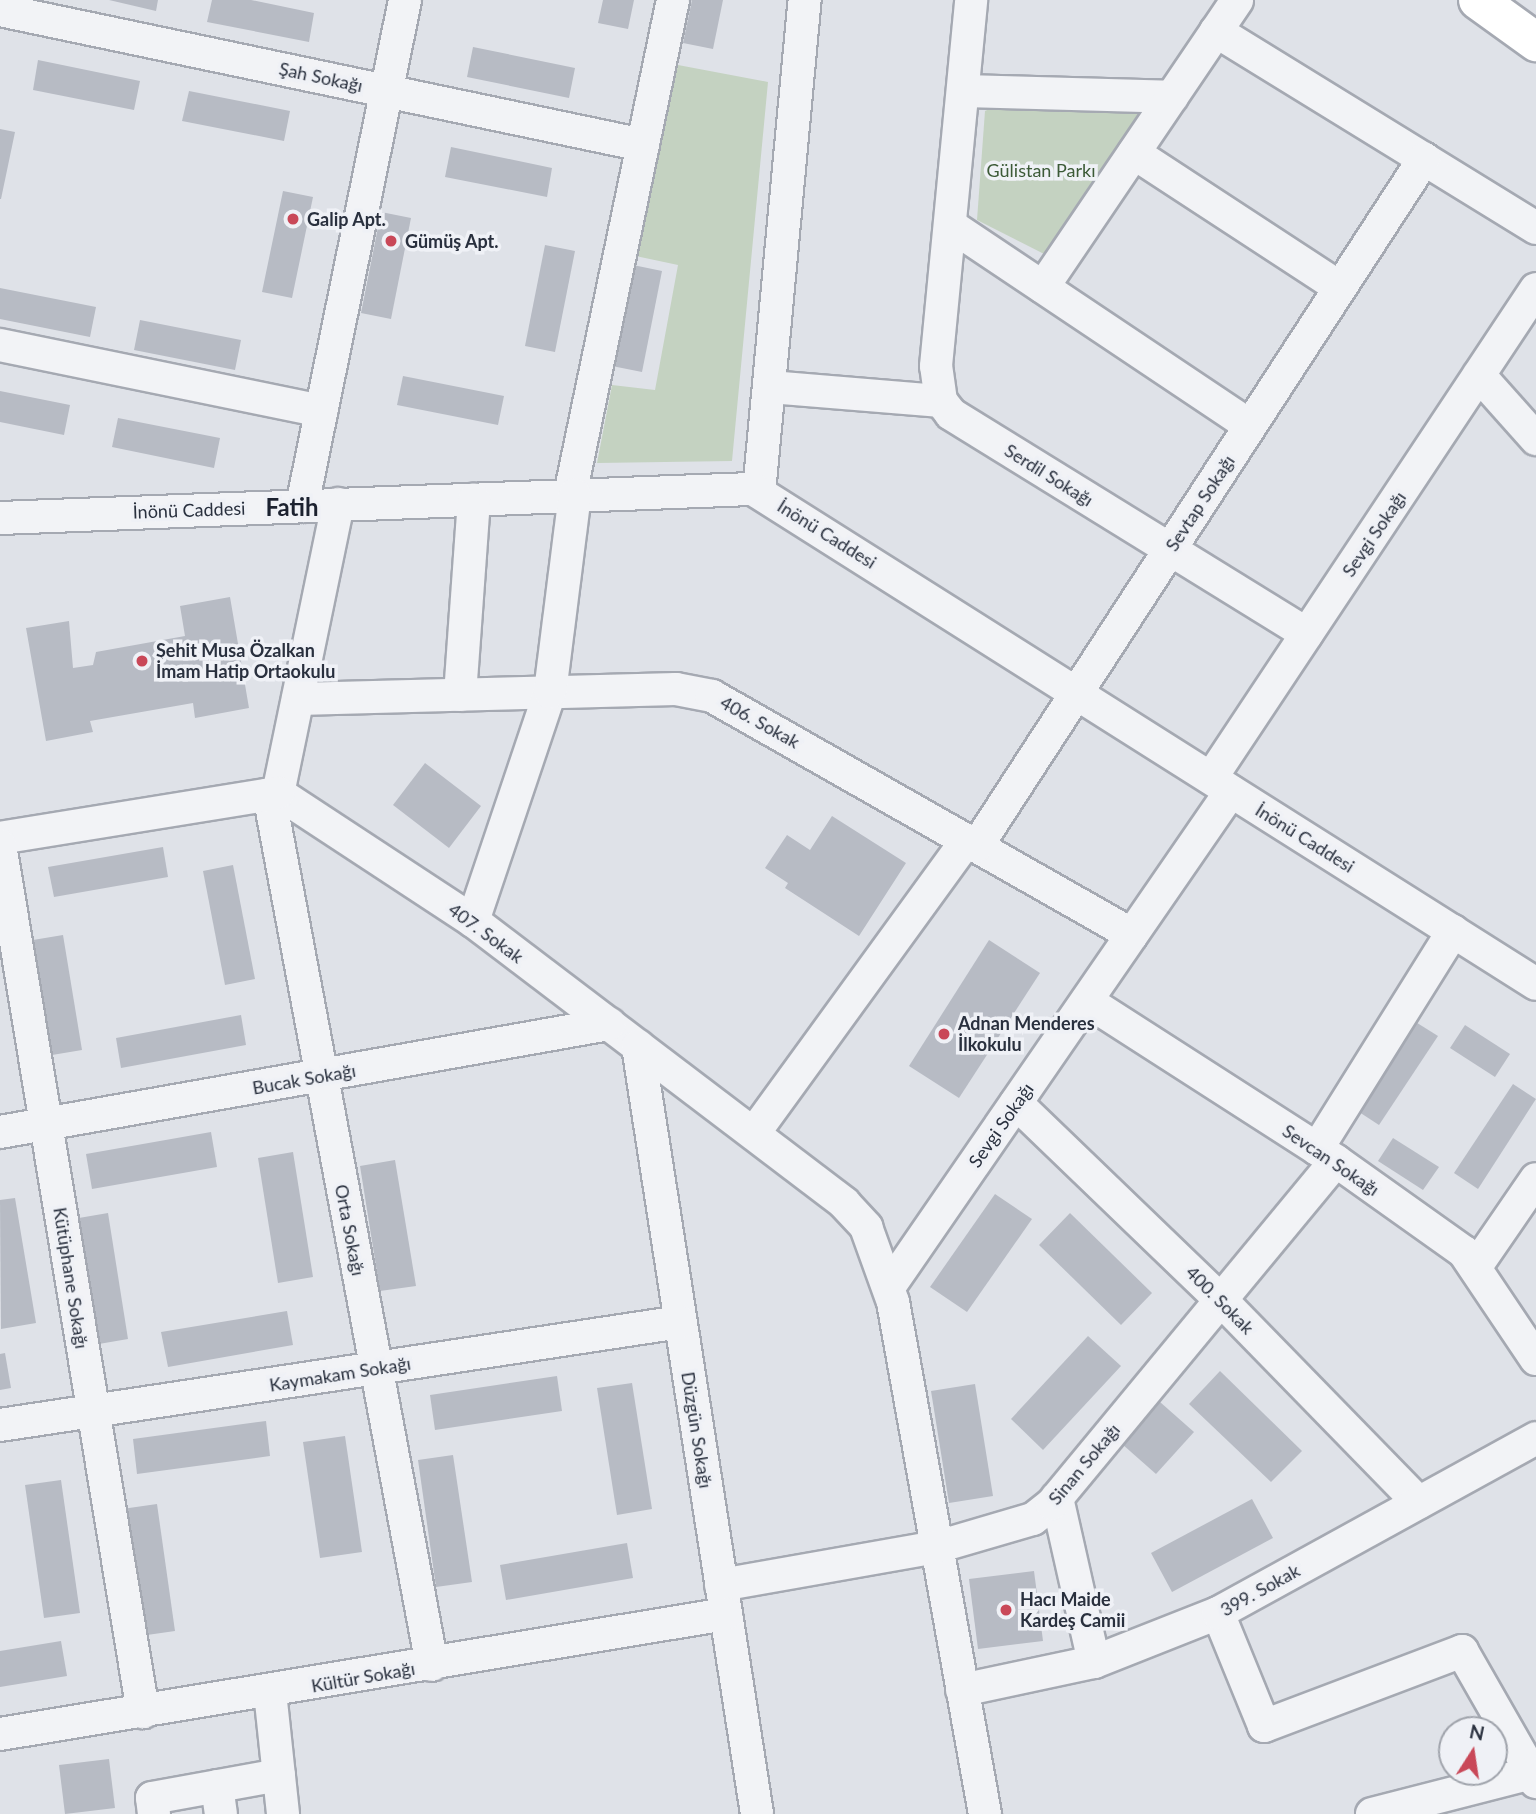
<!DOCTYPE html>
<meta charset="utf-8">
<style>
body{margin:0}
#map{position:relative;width:1536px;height:1814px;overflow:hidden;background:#dfe2e8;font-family:Lato,sans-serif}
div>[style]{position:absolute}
.green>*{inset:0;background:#c4d2c1}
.building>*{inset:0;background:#b7bbc4}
.roads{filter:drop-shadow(2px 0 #a5a9b2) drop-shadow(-2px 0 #a5a9b2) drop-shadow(0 2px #a5a9b2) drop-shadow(0 -2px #a5a9b2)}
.minor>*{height:32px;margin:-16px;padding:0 16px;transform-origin:16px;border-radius:16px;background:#f2f3f6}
.major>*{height:38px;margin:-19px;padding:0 19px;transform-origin:19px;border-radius:19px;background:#fff}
.dots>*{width:19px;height:19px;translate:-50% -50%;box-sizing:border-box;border:4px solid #eff1f6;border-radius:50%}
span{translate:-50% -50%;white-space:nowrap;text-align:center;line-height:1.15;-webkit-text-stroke:7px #eff1f6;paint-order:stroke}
.street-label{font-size:18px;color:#29303e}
.park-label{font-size:18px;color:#3c5a37}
.poi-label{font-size:18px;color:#29303e;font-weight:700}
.left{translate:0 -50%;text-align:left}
.district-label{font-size:24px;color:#1b212f;font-weight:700}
.north{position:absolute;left:1438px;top:1716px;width:70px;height:70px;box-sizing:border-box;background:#eff1f6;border:2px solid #a0a4ac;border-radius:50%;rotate:12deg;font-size:19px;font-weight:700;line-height:28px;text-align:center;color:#29303e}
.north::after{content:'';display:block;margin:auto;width:24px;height:32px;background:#c94858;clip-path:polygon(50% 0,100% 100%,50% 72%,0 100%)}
</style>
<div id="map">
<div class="green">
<i style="clip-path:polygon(678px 65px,768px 82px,732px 461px,597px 463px,612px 385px,655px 390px,678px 265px,631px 255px)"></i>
<i style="clip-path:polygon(996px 106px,1139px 111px,1142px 124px,1054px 259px,977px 220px,985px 111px)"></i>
</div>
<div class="building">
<i style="clip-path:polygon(109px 0,158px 0,156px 11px)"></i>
<i style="clip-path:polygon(212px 0,251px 0,314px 13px,309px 42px,207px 22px)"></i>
<i style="clip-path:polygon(603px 0,634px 0,628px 29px,598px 23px)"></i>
<i style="clip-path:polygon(692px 0,723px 0,713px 49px,683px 43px)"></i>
<i style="clip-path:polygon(473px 47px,575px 68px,569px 98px,467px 77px)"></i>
<i style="clip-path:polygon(38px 60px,140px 81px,134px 110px,33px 90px)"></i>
<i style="clip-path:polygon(189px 91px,290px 111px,284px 141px,182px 121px)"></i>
<i style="clip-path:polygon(0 129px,15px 132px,1px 199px,0 199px)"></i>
<i style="clip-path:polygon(451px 147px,552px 168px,547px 197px,445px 177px)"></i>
<i style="clip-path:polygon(283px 191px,313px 197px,292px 298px,262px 292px)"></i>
<i style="clip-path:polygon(381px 212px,411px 218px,391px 319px,361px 313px)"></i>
<i style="clip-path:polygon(545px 245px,575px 251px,555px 352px,525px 346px)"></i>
<i style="clip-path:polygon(633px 265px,662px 271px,642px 372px,612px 366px)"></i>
<i style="clip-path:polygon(0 288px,96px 307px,90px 337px,0 319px)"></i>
<i style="clip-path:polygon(140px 320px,241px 340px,235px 370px,134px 350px)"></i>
<i style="clip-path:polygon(403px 376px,504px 396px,498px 425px,397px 405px)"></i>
<i style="clip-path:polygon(0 391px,70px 405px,64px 435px,0 422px)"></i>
<i style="clip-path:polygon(118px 418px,220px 438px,214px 468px,112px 447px)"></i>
<i style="clip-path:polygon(230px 597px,249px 708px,195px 718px,193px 703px,90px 721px,93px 732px,46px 741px,26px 628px,69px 621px,73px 668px,93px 665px,96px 652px,185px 636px,180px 606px)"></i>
<i style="clip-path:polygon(425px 763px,481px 806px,449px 848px,393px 805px)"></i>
<i style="clip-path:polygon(832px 816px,906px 863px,859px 936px,785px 888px,788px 883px,765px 868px,787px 835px,810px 850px)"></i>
<i style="clip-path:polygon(163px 847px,168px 877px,54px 897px,48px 867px)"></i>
<i style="clip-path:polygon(233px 865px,255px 979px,225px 985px,203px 871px)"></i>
<i style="clip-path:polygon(63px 935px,82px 1050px,52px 1055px,33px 940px)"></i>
<i style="clip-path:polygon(989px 940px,1040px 973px,959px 1098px,909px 1066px)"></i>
<i style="clip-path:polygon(241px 1015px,246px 1045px,121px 1068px,116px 1038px)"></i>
<i style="clip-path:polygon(1414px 1021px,1438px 1036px,1379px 1125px,1356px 1110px)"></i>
<i style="clip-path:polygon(1465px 1025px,1510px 1054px,1495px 1077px,1450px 1048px)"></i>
<i style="clip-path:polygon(1513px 1084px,1536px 1099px,1478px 1189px,1454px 1173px)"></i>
<i style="clip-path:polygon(211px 1132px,217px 1167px,92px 1189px,86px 1154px)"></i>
<i style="clip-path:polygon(1393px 1138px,1439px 1167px,1423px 1190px,1378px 1161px)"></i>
<i style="clip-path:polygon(293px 1152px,313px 1277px,278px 1283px,258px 1158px)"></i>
<i style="clip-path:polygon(395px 1160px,416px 1286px,380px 1291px,360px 1166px)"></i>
<i style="clip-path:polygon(995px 1194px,1032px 1219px,967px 1312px,930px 1287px)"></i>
<i style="clip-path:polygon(15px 1198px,36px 1323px,1px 1329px,0 1200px)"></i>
<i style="clip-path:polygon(108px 1213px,128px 1339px,93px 1345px,73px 1219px)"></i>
<i style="clip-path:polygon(1070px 1213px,1152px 1293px,1121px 1325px,1039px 1245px)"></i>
<i style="clip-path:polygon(287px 1311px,293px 1345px,168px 1367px,161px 1332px)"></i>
<i style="clip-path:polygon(1088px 1336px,1121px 1366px,1043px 1450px,1011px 1419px)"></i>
<i style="clip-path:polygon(5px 1353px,11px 1388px,0 1390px,0 1354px)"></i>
<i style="clip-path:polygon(1220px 1371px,1302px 1451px,1271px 1482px,1189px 1404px)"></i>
<i style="clip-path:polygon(557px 1376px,562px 1411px,435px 1430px,430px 1395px)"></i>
<i style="clip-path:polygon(632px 1383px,652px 1509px,617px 1515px,597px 1388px)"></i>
<i style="clip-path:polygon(975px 1384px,993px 1496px,949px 1503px,931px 1391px)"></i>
<i style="clip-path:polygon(1160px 1402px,1194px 1432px,1156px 1474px,1122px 1444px)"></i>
<i style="clip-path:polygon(266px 1421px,270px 1456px,137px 1474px,133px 1439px)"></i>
<i style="clip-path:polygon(345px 1436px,362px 1552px,320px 1558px,303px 1442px)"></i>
<i style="clip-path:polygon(453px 1455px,472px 1582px,436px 1587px,418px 1460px)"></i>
<i style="clip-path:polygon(61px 1480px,80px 1613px,44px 1618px,25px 1485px)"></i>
<i style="clip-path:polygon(1252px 1499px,1273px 1538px,1172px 1592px,1151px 1553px)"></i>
<i style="clip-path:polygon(157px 1504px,175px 1631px,140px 1636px,122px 1509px)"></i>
<i style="clip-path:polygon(627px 1543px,633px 1578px,506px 1600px,500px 1565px)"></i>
<i style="clip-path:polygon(1034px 1571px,1043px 1641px,978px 1649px,969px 1579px)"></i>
<i style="clip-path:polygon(61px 1641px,67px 1676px,0 1687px,0 1651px)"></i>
<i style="clip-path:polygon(109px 1759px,115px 1808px,65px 1814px,59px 1765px)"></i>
</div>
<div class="roads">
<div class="minor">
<i style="left:0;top:10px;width:657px;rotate:11.86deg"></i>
<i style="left:1216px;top:31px;width:376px;rotate:31.6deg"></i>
<i style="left:963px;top:91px;width:209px;rotate:1.6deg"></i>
<i style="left:1134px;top:153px;width:246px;rotate:33.2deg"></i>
<i style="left:950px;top:225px;width:361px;rotate:33.8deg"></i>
<i style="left:1043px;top:287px;width:346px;rotate:-55.9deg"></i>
<i style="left:0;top:345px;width:328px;rotate:11.6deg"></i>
<i style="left:1479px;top:375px;width:86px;rotate:48.3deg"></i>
<i style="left:770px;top:387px;width:172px;rotate:4.7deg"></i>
<i style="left:941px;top:401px;width:16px;rotate:52deg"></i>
<i style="left:951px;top:414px;width:418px;rotate:31.7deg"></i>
<i style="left:941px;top:401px;width:35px;rotate:-98deg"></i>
<i style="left:936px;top:366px;width:368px;rotate:-84.5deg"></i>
<i style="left:759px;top:492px;width:494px;rotate:-84.7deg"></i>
<i style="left:570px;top:495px;width:506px;rotate:-78.25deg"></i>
<i style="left:338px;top:504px;width:295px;rotate:101.7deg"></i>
<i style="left:278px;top:793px;width:233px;rotate:33.3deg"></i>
<i style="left:473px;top:921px;width:466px;rotate:37.2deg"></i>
<i style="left:844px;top:1203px;width:33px;rotate:47deg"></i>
<i style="left:866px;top:1227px;width:80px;rotate:70.2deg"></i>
<i style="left:893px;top:1302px;width:520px;rotate:79.81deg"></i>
<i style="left:302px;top:506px;width:516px;rotate:-78.49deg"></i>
<i style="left:0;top:518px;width:754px;rotate:-2.21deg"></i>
<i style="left:753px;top:489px;width:926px;rotate:32.3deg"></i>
<i style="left:460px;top:695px;width:196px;rotate:-85.9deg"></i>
<i style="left:298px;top:699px;width:378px;rotate:-1.5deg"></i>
<i style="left:676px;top:689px;width:37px;rotate:11deg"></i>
<i style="left:712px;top:696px;width:483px;rotate:29.6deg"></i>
<i style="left:1211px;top:778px;width:587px;rotate:-56.39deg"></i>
<i style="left:269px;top:794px;width:886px;rotate:79.4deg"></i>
<i style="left:0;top:838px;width:282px;rotate:-9.2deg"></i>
<i style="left:0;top:845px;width:879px;rotate:80.63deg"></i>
<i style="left:977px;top:846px;width:820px;rotate:-56.95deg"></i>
<i style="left:473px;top:921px;width:242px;rotate:-71.4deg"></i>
<i style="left:550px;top:692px;width:199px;rotate:-82.8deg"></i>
<i style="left:1087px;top:1001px;width:296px;rotate:32.7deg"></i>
<i style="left:1336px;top:1161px;width:157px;rotate:35.4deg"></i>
<i style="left:1464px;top:1252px;width:129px;rotate:56.1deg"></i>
<i style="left:638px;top:1046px;width:777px;rotate:81.19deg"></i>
<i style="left:1016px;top:1103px;width:283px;rotate:43.9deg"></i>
<i style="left:1220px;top:1299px;width:284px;rotate:45.7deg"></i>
<i style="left:0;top:1132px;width:619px;rotate:-10.06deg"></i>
<i style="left:754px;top:1133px;width:362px;rotate:-54deg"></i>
<i style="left:1317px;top:1149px;width:257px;rotate:-58deg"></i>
<i style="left:1477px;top:1265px;width:104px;rotate:-55.5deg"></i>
<i style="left:889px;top:1287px;width:602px;rotate:-55.41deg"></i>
<i style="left:0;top:1425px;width:688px;rotate:-8.61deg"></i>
<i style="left:1057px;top:1498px;width:168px;rotate:77.3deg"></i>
<i style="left:721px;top:1585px;width:219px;rotate:-10deg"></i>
<i style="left:937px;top:1547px;width:100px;rotate:-16.3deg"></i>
<i style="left:1033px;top:1519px;width:24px;rotate:-38deg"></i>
<i style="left:1052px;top:1504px;width:445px;rotate:-50.4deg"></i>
<i style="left:1218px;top:1613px;width:122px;rotate:67.8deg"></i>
<i style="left:1264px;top:1726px;width:212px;rotate:-20.7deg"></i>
<i style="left:1462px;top:1651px;width:141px;rotate:60.2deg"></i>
<i style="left:962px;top:1690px;width:135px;rotate:-12deg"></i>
<i style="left:1094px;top:1662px;width:133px;rotate:-21.6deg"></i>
<i style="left:1218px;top:1613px;width:363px;rotate:-28.8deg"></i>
<i style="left:270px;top:1692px;width:123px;rotate:83.9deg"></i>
<i style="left:0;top:1734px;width:736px;rotate:-9.39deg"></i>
<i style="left:217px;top:1786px;width:28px;rotate:82deg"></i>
<i style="left:154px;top:1814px;width:16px;rotate:-97deg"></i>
<i style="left:152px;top:1798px;width:129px;rotate:-10.3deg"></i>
<i style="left:1372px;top:1814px;width:165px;rotate:-14.4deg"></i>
<i style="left:1532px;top:1773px;width:10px;rotate:66deg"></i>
</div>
<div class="major">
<i style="left:1478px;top:0;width:72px;rotate:35.9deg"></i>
</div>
</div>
<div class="dots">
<i style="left:293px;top:219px;background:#c94858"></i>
<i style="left:391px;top:241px;background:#c94858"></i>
<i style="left:142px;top:661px;background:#c94858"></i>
<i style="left:944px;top:1034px;background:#c94858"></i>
<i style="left:1006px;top:1610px;background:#c94858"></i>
</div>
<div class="street-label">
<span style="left:321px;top:77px;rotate:12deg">Şah Sokağı</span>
<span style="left:1049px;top:475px;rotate:32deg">Serdil Sokağı</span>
<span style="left:1200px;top:503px;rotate:-57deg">Sevtap Sokağı</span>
<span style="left:189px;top:510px;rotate:-2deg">İnönü Caddesi</span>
<span style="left:827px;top:534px;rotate:32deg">İnönü Caddesi</span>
<span style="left:1374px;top:534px;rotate:-56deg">Sevgi Sokağı</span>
<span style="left:760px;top:722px;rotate:29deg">406. Sokak</span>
<span style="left:1305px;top:838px;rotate:32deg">İnönü Caddesi</span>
<span style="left:486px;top:933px;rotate:36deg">407. Sokak</span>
<span style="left:304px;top:1079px;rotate:-10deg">Bucak Sokağı</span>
<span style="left:1001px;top:1125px;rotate:-55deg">Sevgi Sokağı</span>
<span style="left:1331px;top:1160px;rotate:34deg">Sevcan Sokağı</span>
<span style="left:350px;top:1230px;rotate:79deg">Orta Sokağı</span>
<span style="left:71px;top:1278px;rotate:81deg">Kütüphane Sokağı</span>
<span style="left:1220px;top:1300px;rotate:45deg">400. Sokak</span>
<span style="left:340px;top:1374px;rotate:-9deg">Kaymakam Sokağı</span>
<span style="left:697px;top:1430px;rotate:81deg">Düzgün Sokağı</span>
<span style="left:1084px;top:1464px;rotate:-50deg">Sinan Sokağı</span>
<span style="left:1260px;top:1590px;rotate:-29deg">399. Sokak</span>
<span style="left:363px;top:1677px;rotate:-10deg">Kültür Sokağı</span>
</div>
<div class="park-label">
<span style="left:1041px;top:170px">Gülistan Parkı</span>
</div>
<div class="poi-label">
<span class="left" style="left:307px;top:219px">Galip Apt.</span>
<span class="left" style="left:405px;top:241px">Gümüş Apt.</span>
<span class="left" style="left:156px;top:661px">Şehit Musa Özalkan<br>İmam Hatip Ortaokulu</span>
<span class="left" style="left:958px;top:1034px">Adnan Menderes<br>İlkokulu</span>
<span class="left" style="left:1020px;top:1610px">Hacı Maide<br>Kardeş Camii</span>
</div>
<div class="district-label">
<span style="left:292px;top:507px">Fatih</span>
</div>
<div class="north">N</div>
</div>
